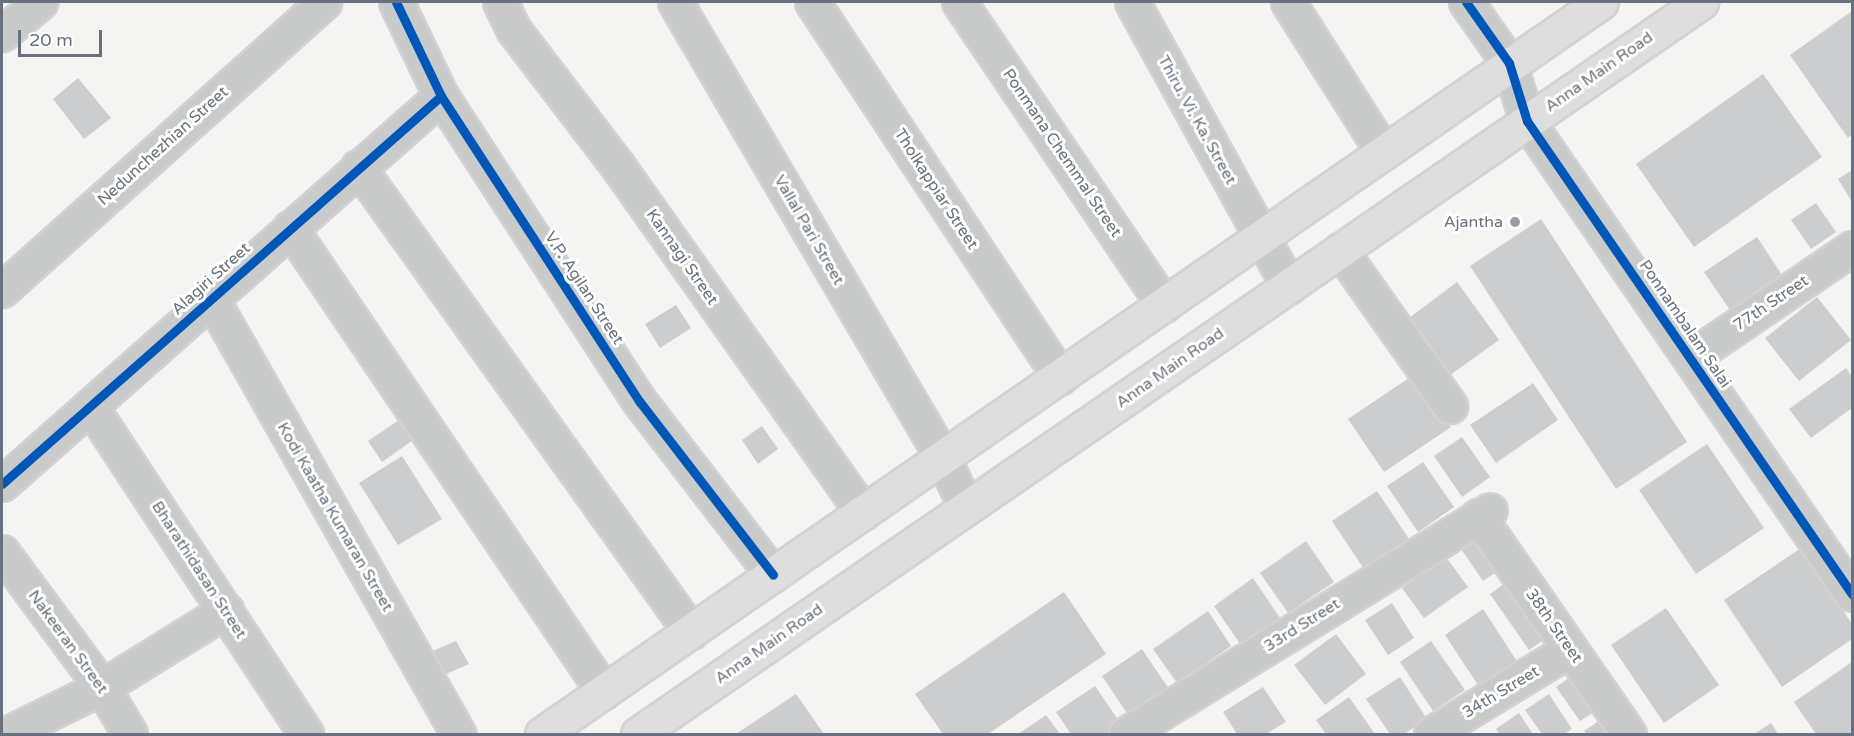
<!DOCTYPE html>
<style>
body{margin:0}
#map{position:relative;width:1854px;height:736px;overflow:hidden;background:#f4f4f3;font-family:"Varela Round",sans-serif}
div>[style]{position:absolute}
.building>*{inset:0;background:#cccdce}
.roads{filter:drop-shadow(2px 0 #d1d2d2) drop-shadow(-2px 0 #d1d2d2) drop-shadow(0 2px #d1d2d2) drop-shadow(0 -2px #d1d2d2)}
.minor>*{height:33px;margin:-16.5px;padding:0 16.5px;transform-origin:16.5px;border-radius:16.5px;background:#c9caca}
.major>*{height:33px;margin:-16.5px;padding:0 16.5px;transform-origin:16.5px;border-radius:16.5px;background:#dededf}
.cycleway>*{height:9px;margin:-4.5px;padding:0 4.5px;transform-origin:4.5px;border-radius:4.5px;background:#0057b8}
.dots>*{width:16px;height:16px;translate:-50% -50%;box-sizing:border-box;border:3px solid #fff;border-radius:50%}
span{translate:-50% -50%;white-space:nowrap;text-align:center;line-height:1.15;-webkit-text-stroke:6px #fff;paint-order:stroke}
.street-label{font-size:16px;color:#68717f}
.poi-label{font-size:16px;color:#68717f}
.right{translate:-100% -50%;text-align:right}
.frame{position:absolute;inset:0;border:3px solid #68717f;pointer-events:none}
.scale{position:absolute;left:18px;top:30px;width:84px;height:27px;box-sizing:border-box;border:3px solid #68717f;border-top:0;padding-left:8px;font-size:18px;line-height:21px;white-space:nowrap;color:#68717f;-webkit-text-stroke:4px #fff;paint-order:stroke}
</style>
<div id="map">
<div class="building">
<i style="clip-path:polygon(1852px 11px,1852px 134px,1848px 138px,1790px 55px)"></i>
<i style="clip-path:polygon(1763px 74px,1822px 157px,1694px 247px,1636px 164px)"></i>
<i style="clip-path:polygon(78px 78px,111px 118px,84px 139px,53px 99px)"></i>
<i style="clip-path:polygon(1852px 170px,1852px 202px,1838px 179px)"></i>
<i style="clip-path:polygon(1816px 203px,1836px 232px,1811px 249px,1791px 220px)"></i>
<i style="clip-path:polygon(1541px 219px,1687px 442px,1616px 489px,1470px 266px)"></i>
<i style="clip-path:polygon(1757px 237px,1782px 275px,1730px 310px,1704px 272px)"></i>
<i style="clip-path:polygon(1457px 282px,1499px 340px,1446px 378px,1405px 321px)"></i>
<i style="clip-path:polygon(1817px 297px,1851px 340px,1799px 381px,1765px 338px)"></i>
<i style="clip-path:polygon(676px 305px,691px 328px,660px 348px,645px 324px)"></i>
<i style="clip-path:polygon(1846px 368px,1852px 377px,1852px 408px,1811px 438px,1789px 409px)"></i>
<i style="clip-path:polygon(1415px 374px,1451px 427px,1384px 472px,1348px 419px)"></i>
<i style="clip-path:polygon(1533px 383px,1558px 420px,1496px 463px,1470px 425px)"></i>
<i style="clip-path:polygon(402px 418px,416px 438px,382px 462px,368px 441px)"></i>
<i style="clip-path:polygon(762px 426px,778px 449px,758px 464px,742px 440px)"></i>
<i style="clip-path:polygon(1462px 437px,1490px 477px,1462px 497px,1434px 456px)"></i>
<i style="clip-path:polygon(1707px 444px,1764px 528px,1696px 574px,1639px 490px)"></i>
<i style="clip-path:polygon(402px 456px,442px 519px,398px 545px,359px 483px)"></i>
<i style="clip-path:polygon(1423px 462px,1454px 507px,1418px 532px,1387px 486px)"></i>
<i style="clip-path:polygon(1377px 491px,1411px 542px,1366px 572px,1332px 521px)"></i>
<i style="clip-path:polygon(1480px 532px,1504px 567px,1483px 581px,1459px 546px)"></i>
<i style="clip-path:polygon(1306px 541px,1334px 582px,1288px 613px,1260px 573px)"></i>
<i style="clip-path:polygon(1801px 548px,1852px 624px,1852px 639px,1782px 687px,1724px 600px)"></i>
<i style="clip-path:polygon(1446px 557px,1468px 587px,1424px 618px,1402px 588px)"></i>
<i style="clip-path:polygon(1516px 575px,1555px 632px,1529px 650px,1490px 594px)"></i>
<i style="clip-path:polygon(1253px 578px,1280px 618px,1241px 645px,1214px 606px)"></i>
<i style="clip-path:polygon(1064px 592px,1106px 654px,988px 734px,943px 734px,915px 694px)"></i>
<i style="clip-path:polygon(1392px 603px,1414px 638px,1388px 655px,1365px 620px)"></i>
<i style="clip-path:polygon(1666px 608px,1719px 685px,1664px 723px,1611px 645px)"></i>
<i style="clip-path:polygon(1483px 609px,1518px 663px,1480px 688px,1445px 635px)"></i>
<i style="clip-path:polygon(1208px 611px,1231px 646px,1177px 683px,1153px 649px)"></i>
<i style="clip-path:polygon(1336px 634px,1366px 674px,1325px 705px,1294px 665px)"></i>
<i style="clip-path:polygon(456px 641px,469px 664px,439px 677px,428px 653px)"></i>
<i style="clip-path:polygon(1431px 641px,1465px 690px,1433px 711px,1400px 662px)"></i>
<i style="clip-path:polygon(1142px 649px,1173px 695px,1133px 722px,1102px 676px)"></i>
<i style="clip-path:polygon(1852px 662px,1852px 734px,1816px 734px,1794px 702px)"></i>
<i style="clip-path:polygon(1580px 670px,1603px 706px,1580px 721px,1556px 687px)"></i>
<i style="clip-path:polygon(1400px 677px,1427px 719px,1404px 734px,1390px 734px,1366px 699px)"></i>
<i style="clip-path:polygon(1095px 686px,1121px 724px,1106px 734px,1071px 734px,1056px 712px)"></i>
<i style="clip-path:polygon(1263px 687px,1286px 722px,1266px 734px,1237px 734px,1223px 712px)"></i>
<i style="clip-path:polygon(796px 694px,824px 734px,736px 734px)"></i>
<i style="clip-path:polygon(1549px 694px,1572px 729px,1564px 734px,1542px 734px,1525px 710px)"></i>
<i style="clip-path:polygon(1349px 697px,1375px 734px,1326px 734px,1316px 720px)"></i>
<i style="clip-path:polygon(1519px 713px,1533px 734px,1499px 734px,1496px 729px)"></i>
<i style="clip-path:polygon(1046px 715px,1060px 734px,1018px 734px)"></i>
<i style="clip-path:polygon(1608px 715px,1621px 734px,1587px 734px,1584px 731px)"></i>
<i style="clip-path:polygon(1771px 723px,1778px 734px,1754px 734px)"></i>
</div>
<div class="roads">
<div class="minor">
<i style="left:396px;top:2px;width:104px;rotate:64.4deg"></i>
<i style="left:441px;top:96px;width:365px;rotate:57deg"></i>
<i style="left:640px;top:402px;width:218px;rotate:52.4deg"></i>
<i style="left:500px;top:2px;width:30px;rotate:64deg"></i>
<i style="left:513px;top:29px;width:171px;rotate:52.6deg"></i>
<i style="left:617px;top:165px;width:426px;rotate:54.7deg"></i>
<i style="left:675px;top:2px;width:529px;rotate:59.56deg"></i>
<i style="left:943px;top:458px;width:55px;rotate:65.3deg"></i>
<i style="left:812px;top:2px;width:450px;rotate:56.5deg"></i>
<i style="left:959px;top:2px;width:366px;rotate:55.9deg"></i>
<i style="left:1132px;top:2px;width:325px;rotate:61.1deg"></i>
<i style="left:1288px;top:2px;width:175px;rotate:57.6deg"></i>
<i style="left:1466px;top:2px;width:75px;rotate:54.8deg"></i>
<i style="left:1509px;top:63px;width:61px;rotate:72.8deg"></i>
<i style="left:1527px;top:121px;width:574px;rotate:55.51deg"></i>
<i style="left:2px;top:34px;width:50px;rotate:-40.1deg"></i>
<i style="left:358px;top:167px;width:572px;rotate:54.39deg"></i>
<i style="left:290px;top:228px;width:560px;rotate:55.91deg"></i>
<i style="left:1340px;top:250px;width:191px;rotate:54.8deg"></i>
<i style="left:2px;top:290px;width:432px;rotate:-41.8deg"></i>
<i style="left:212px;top:300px;width:499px;rotate:60.4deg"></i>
<i style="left:1690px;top:358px;width:196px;rotate:-34.2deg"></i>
<i style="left:90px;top:406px;width:393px;rotate:56.6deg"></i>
<i style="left:2px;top:484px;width:586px;rotate:-41.47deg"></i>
<i style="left:1478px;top:516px;width:265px;rotate:55.3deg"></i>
<i style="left:2px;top:552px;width:168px;rotate:53.5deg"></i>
<i style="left:102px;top:687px;width:55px;rotate:59.2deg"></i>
<i style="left:7px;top:734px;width:106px;rotate:-26.3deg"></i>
<i style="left:102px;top:687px;width:146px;rotate:-31.8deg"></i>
<i style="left:1126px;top:734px;width:427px;rotate:-31.6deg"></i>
<i style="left:1431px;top:734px;width:163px;rotate:-31.4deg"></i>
</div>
<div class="major">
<i style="left:542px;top:734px;width:1287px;rotate:-34.65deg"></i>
<i style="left:638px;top:734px;width:1291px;rotate:-34.55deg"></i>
</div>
</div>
<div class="cycleway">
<i style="left:396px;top:2px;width:104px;rotate:64.4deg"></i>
<i style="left:441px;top:96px;width:365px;rotate:57deg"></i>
<i style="left:640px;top:402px;width:218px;rotate:52.4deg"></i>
<i style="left:1466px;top:2px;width:75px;rotate:54.8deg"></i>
<i style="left:1509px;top:63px;width:61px;rotate:72.8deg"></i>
<i style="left:1527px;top:121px;width:574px;rotate:55.51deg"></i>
<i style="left:2px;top:484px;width:586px;rotate:-41.47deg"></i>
</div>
<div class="dots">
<i style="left:1515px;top:222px;background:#999fa8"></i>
</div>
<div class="street-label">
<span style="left:1599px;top:72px;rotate:-35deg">Anna Main Road</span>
<span style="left:1197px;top:120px;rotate:61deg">Thiru. Vi. Ka. Street</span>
<span style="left:163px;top:146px;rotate:-42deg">Nedunchezhian Street</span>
<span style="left:1062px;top:153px;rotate:56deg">Ponmana Chemmal Street</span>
<span style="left:936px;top:189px;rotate:57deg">Tholkappiar Street</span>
<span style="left:809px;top:230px;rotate:60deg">Vallal Pari Street</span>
<span style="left:682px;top:257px;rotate:55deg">Kannagi Street</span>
<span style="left:211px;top:279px;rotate:-42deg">Alagiri Street</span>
<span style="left:584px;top:288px;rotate:57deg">V.P. Agilan Street</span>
<span style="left:1771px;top:303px;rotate:-34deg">77th Street</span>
<span style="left:1685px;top:324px;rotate:56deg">Ponnambalam Salai</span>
<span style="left:1170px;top:368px;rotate:-35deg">Anna Main Road</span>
<span style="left:335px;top:517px;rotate:60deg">Kodi Kaatha Kumaran Street</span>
<span style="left:199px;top:570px;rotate:57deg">Bharathidasan Street</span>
<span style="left:1302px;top:625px;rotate:-32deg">33rd Street</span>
<span style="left:1554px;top:626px;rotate:55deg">38th Street</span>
<span style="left:68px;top:642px;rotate:54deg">Nakeeran Street</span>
<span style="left:769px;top:644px;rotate:-35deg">Anna Main Road</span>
<span style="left:1501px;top:692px;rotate:-31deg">34th Street</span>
</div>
<div class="poi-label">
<span class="right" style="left:1503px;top:222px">Ajantha</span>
</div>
<div class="frame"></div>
<div class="scale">20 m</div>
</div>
